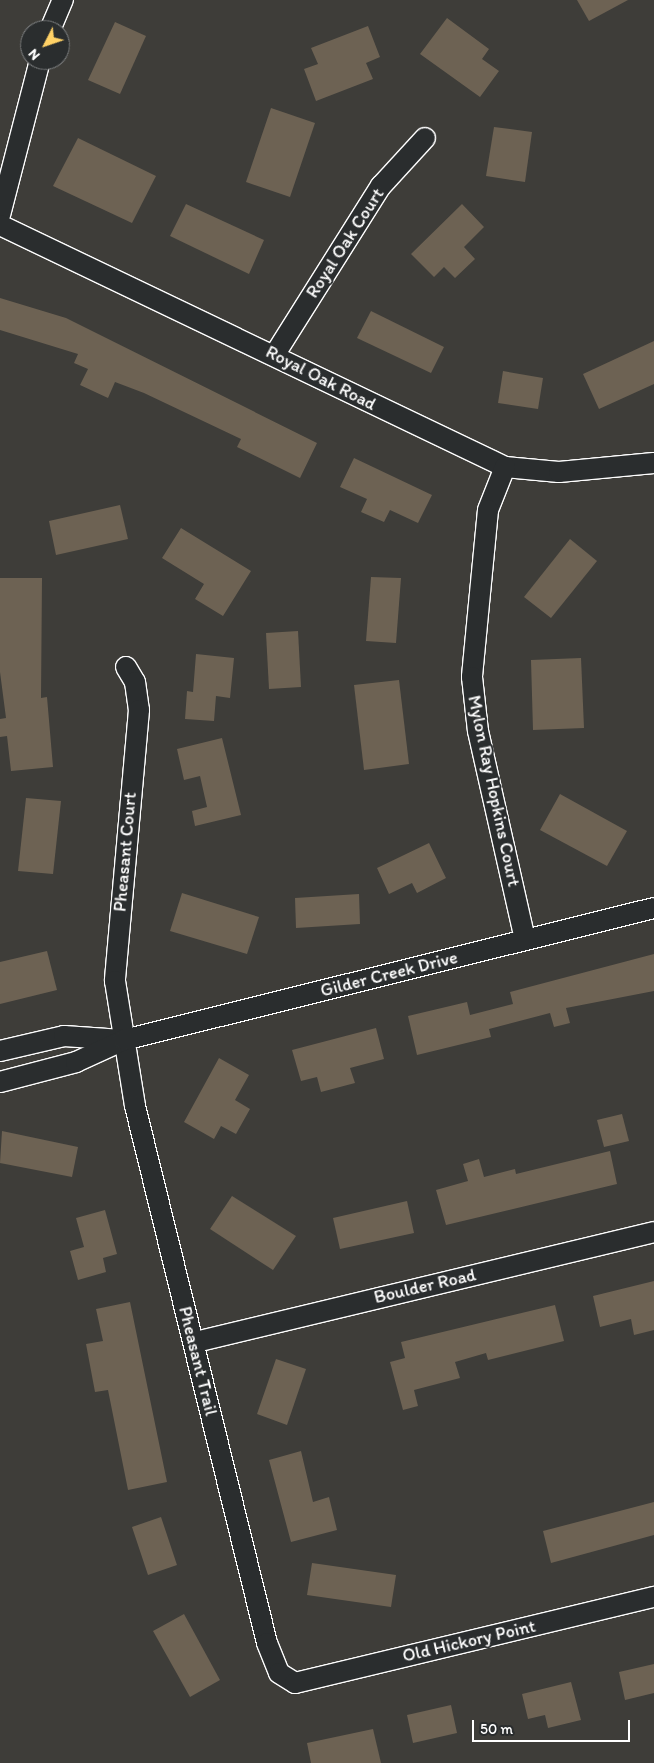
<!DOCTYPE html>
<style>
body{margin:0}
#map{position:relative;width:654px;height:1763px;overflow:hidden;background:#3e3d39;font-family:Itim,sans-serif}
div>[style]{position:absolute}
.building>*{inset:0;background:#6d6253}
.roads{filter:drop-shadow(1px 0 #fff) drop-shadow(-1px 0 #fff) drop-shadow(0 1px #fff) drop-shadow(0 -1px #fff)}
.street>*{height:20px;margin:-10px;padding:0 10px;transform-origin:10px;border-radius:10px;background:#2a2d2e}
span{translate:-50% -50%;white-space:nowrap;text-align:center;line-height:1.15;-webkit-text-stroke:4px #2a2d2e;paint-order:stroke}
.street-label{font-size:18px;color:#fff}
.north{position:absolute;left:20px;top:20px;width:50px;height:50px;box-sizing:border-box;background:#2a2d2e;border:1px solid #7f8182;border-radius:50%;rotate:229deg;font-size:14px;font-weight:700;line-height:20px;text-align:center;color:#fff}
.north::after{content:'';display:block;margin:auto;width:18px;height:22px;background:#ffd166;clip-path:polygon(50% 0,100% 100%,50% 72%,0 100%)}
.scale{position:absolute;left:472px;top:1720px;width:158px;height:22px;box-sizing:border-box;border:2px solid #fff;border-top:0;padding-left:6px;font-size:15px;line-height:18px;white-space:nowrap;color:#fff;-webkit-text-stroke:4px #2a2d2e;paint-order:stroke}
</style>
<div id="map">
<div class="building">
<i style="clip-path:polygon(577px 0,628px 0,589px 21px)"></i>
<i style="clip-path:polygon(447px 18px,489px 49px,482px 59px,499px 71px,480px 97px,420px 54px)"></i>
<i style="clip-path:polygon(115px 22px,146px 36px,120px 94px,88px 80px)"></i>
<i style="clip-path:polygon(368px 26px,380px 57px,366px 63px,373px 79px,316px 101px,304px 69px,318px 64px,311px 48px)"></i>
<i style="clip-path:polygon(271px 108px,315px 123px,290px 197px,246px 182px)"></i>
<i style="clip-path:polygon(494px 127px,532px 132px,525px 182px,486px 176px)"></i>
<i style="clip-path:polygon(78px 138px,156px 176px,132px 223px,53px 186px)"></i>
<i style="clip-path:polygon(186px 204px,264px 240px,249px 274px,170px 236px)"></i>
<i style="clip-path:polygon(462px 204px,484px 227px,464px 247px,475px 259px,455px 278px,444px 267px,434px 277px,411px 254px)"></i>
<i style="clip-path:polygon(0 298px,66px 318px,317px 443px,300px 478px,237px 447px,241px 439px,144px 393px,115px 382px,108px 398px,80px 385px,88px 369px,74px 363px,78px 354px,0 330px)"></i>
<i style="clip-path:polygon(371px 311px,444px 347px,431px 373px,357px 338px)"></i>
<i style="clip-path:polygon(654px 341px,654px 384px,599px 409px,583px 374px)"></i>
<i style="clip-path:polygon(503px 371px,543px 378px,538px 409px,498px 403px)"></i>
<i style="clip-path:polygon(354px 458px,432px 495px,418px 523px,390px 510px,384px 522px,361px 512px,367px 499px,340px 487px)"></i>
<i style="clip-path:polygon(120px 505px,128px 539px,56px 555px,49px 521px)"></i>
<i style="clip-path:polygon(181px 528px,251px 571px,223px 616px,195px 599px,204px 584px,162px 558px)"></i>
<i style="clip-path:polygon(570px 539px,597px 561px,551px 618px,524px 597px)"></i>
<i style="clip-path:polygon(371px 577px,401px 578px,396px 643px,366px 641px)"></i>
<i style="clip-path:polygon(0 578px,42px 578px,41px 698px,47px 697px,53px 767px,11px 771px,7px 736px,0 737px,0 719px,6px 718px,0 672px)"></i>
<i style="clip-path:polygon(298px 631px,301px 687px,269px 689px,266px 633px)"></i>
<i style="clip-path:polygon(196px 654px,234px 658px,230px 698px,216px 696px,214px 721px,185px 719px,187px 691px,193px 692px)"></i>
<i style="clip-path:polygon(581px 658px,584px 728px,533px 730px,531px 660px)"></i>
<i style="clip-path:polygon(399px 680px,409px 764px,364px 770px,354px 685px)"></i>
<i style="clip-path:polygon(222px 738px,241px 815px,195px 826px,192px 811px,207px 807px,200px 776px,184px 780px,177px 749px)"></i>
<i style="clip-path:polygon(560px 794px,627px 831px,607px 866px,540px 830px)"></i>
<i style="clip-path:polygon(26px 798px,61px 801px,53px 874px,18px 871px)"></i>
<i style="clip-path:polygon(429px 843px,446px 878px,417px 893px,412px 883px,389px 894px,377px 868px)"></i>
<i style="clip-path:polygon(182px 893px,259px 917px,247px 954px,170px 931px)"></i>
<i style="clip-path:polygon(359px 894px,360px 924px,296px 928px,295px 898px)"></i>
<i style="clip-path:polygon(47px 951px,57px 990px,0 1004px,0 962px)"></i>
<i style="clip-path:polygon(654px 954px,654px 991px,566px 1008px,570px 1023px,554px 1027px,550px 1013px,489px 1029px,491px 1037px,417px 1055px,408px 1016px,467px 1002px,470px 1015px,513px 1004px,510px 992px)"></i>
<i style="clip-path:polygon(376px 1028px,384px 1059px,350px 1068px,355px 1083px,321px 1092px,317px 1077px,301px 1081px,292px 1050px)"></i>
<i style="clip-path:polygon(219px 1058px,249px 1075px,235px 1100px,250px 1109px,236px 1134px,221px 1126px,214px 1139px,184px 1122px)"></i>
<i style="clip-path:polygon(622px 1114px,629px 1141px,604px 1147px,597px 1120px)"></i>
<i style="clip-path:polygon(2px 1131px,78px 1147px,72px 1177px,0 1163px)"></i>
<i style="clip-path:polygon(610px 1151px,617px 1184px,446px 1225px,436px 1190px,468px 1181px,463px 1164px,479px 1159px,484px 1177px,515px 1169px,516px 1174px)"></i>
<i style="clip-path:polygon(232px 1196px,296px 1236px,273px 1270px,210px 1229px)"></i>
<i style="clip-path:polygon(407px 1201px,414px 1233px,340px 1249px,333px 1218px)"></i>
<i style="clip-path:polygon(105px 1210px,117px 1254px,103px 1258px,106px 1272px,78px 1280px,70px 1251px,84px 1247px,76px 1218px)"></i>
<i style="clip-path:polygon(654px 1281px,654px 1330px,634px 1335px,631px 1319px,600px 1327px,593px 1296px)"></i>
<i style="clip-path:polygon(130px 1302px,167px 1482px,128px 1490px,108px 1390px,95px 1392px,86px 1344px,103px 1341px,96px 1309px)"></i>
<i style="clip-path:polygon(555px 1305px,564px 1341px,488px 1360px,486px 1353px,455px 1362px,460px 1378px,414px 1390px,418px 1406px,403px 1410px,390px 1362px,405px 1358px,401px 1342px)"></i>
<i style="clip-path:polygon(276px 1359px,306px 1369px,287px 1425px,257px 1414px)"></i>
<i style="clip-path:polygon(301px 1451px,313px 1502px,329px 1497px,337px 1530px,291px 1542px,269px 1460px)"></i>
<i style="clip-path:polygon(654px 1502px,654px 1535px,551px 1563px,543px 1531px)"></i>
<i style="clip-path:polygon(161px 1517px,177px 1565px,148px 1575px,132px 1527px)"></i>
<i style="clip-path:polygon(312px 1563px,396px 1575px,391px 1607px,307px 1595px)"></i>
<i style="clip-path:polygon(184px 1614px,220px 1680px,190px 1697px,153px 1631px)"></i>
<i style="clip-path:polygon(654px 1664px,654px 1693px,625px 1700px,619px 1672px)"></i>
<i style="clip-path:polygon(571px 1682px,581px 1720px,548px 1728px,545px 1715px,528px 1719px,522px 1694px)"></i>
<i style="clip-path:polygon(451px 1705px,457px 1733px,413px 1743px,407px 1715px)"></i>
<i style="clip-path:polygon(373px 1729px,381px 1763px,311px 1763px,307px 1743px)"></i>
</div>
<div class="roads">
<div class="street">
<i style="left:50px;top:30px;width:33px;rotate:-67deg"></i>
<i style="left:0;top:215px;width:160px;rotate:-75.5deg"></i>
<i style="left:0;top:225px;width:560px;rotate:25.6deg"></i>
<i style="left:505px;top:467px;width:54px;rotate:5.3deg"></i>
<i style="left:559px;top:472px;width:95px;rotate:-5.4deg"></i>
<i style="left:275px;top:354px;width:199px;rotate:-57.8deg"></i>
<i style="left:381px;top:186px;width:65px;rotate:-47.5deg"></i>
<i style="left:505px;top:467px;width:46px;rotate:111.6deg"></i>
<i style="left:488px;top:510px;width:168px;rotate:95.5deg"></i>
<i style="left:472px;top:677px;width:54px;rotate:83.7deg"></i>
<i style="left:478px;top:731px;width:213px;rotate:77.3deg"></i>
<i style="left:126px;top:667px;width:17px;rotate:59deg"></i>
<i style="left:135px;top:682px;width:28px;rotate:82deg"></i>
<i style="left:139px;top:710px;width:272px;rotate:95.1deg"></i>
<i style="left:115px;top:981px;width:127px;rotate:80.9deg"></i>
<i style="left:135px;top:1106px;width:553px;rotate:76.19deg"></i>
<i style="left:267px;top:1643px;width:32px;rotate:68deg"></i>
<i style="left:279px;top:1673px;width:19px;rotate:32deg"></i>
<i style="left:295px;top:1683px;width:369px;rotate:-13.5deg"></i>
<i style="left:0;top:1051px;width:66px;rotate:-13.2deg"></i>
<i style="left:64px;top:1036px;width:58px;rotate:3.9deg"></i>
<i style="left:0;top:1082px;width:79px;rotate:-14.7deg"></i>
<i style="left:76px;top:1062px;width:53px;rotate:-24.6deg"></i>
<i style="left:124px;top:1040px;width:546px;rotate:-13.99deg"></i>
<i style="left:196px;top:1342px;width:471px;rotate:-13.5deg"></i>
</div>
</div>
<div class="street-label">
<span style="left:345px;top:243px;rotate:-57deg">Royal Oak Court</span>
<span style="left:321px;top:378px;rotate:27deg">Royal Oak Road</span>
<span style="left:494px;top:791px;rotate:78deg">Mylon Ray Hopkins Court</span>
<span style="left:125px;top:852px;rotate:-85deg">Pheasant Court</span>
<span style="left:389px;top:974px;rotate:-14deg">Gilder Creek Drive</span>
<span style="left:425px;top:1286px;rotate:-13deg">Boulder Road</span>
<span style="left:198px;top:1361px;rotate:76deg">Pheasant Trail</span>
<span style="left:469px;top:1641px;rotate:-13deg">Old Hickory Point</span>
</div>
<div class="north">N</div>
<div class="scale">50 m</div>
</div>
